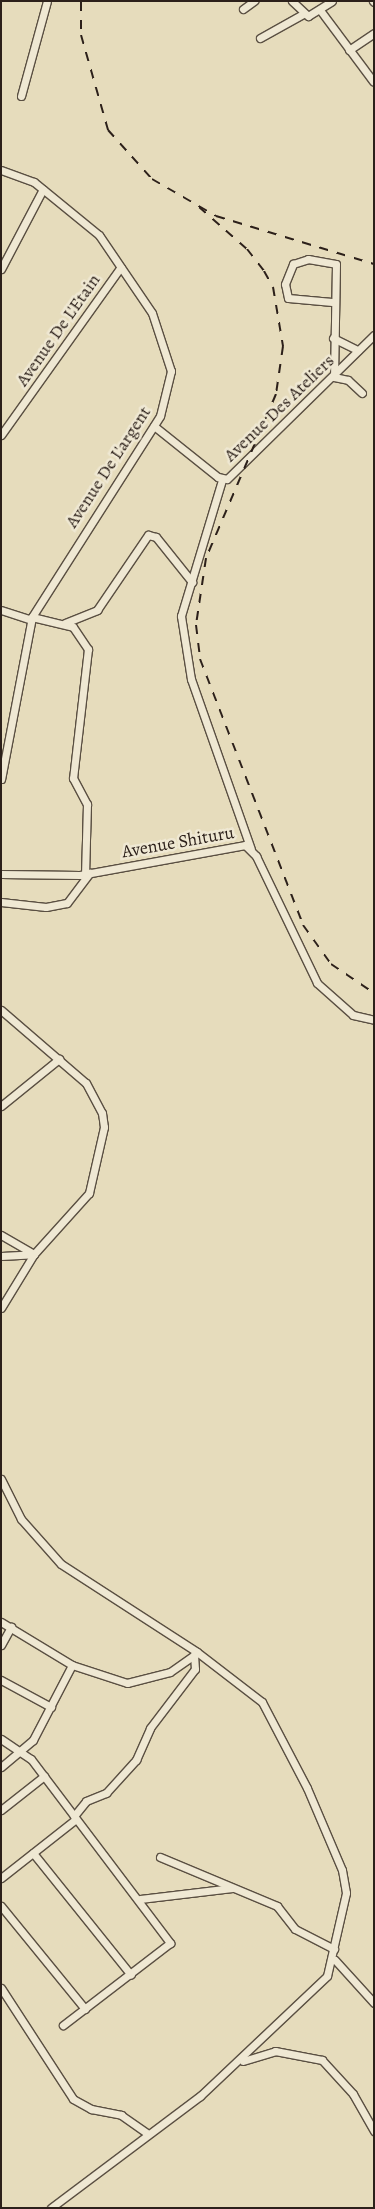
<!DOCTYPE html>
<style>
body{margin:0}
#map{position:relative;width:375px;height:2209px;overflow:hidden;background:#e6dcbc;font-family:Alegreya,serif}
div>[style]{position:absolute}
.roads{filter:drop-shadow(1px 0 #5a4f42) drop-shadow(-1px 0 #5a4f42) drop-shadow(0 1px #5a4f42) drop-shadow(0 -1px #5a4f42)}
.minor>*{height:7px;margin:-3.5px;padding:0 3.5px;transform-origin:3.5px;border-radius:3.5px;background:#efe8d3}
.rail>*{height:2px;margin-top:-1px;transform-origin:0;background:repeating-linear-gradient(90deg,#2c201a 0 9px,transparent 0 18px)}
span{translate:-50% -50%;white-space:nowrap;text-align:center;line-height:1.15;-webkit-text-stroke:5px #efe8d3;paint-order:stroke}
.street-label{font-size:18px;color:#2c201a}
.frame{position:absolute;inset:0;border:2px solid #2c201a;pointer-events:none}
</style>
<div id="map">
<div class="roads">
<div class="minor">
<i style="left:292px;top:1px;width:22px;rotate:43deg"></i>
<i style="left:308px;top:16px;width:28px;rotate:-32deg"></i>
<i style="left:373px;top:1px;width:1px;rotate:45deg"></i>
<i style="left:243px;top:9px;width:14px;rotate:-36deg"></i>
<i style="left:320px;top:10px;width:89px;rotate:53.3deg"></i>
<i style="left:260px;top:38px;width:49px;rotate:-29.2deg"></i>
<i style="left:349px;top:50px;width:30px;rotate:-34deg"></i>
<i style="left:21px;top:96px;width:98px;rotate:-74.7deg"></i>
<i style="left:1px;top:170px;width:35px;rotate:20deg"></i>
<i style="left:34px;top:182px;width:84px;rotate:39.2deg"></i>
<i style="left:99px;top:235px;width:94px;rotate:55.8deg"></i>
<i style="left:152px;top:313px;width:61px;rotate:71.9deg"></i>
<i style="left:171px;top:371px;width:46px;rotate:103.7deg"></i>
<i style="left:160px;top:416px;width:238px;rotate:122.5deg"></i>
<i style="left:32px;top:617px;width:165px;rotate:100.8deg"></i>
<i style="left:1px;top:269px;width:90px;rotate:-62.3deg"></i>
<i style="left:332px;top:302px;width:44px;rotate:-174.8deg"></i>
<i style="left:288px;top:298px;width:14px;rotate:-102deg"></i>
<i style="left:285px;top:284px;width:22px;rotate:-68deg"></i>
<i style="left:293px;top:264px;width:16px;rotate:-18deg"></i>
<i style="left:308px;top:259px;width:28px;rotate:10deg"></i>
<i style="left:336px;top:264px;width:113px;rotate:91deg"></i>
<i style="left:334px;top:377px;width:14px;rotate:12deg"></i>
<i style="left:348px;top:380px;width:19px;rotate:43deg"></i>
<i style="left:333px;top:338px;width:28px;rotate:26deg"></i>
<i style="left:154px;top:426px;width:82px;rotate:38.6deg"></i>
<i style="left:218px;top:477px;width:9px;rotate:13deg"></i>
<i style="left:227px;top:479px;width:206px;rotate:-44.4deg"></i>
<i style="left:1px;top:435px;width:206px;rotate:-54.5deg"></i>
<i style="left:222px;top:480px;width:142px;rotate:106.8deg"></i>
<i style="left:181px;top:616px;width:64px;rotate:81deg"></i>
<i style="left:191px;top:679px;width:180px;rotate:70.6deg"></i>
<i style="left:1px;top:610px;width:32px;rotate:18deg"></i>
<i style="left:32px;top:617px;width:42px;rotate:13.7deg"></i>
<i style="left:73px;top:627px;width:27px;rotate:56deg"></i>
<i style="left:88px;top:649px;width:130px;rotate:96.6deg"></i>
<i style="left:73px;top:778px;width:30px;rotate:62deg"></i>
<i style="left:87px;top:804px;width:70px;rotate:91.6deg"></i>
<i style="left:65px;top:623px;width:35px;rotate:-22deg"></i>
<i style="left:97px;top:610px;width:91px;rotate:-55.8deg"></i>
<i style="left:148px;top:535px;width:8px;rotate:14deg"></i>
<i style="left:156px;top:537px;width:58px;rotate:51.3deg"></i>
<i style="left:1px;top:874px;width:79px;rotate:0.7deg"></i>
<i style="left:80px;top:875px;width:168px;rotate:-10.3deg"></i>
<i style="left:245px;top:845px;width:16px;rotate:45deg"></i>
<i style="left:256px;top:856px;width:141px;rotate:64.3deg"></i>
<i style="left:317px;top:983px;width:48px;rotate:41.6deg"></i>
<i style="left:353px;top:1015px;width:22px;rotate:13deg"></i>
<i style="left:1px;top:902px;width:45px;rotate:6.3deg"></i>
<i style="left:46px;top:907px;width:21px;rotate:-11deg"></i>
<i style="left:67px;top:903px;width:38px;rotate:-53deg"></i>
<i style="left:1px;top:1010px;width:112px;rotate:40.7deg"></i>
<i style="left:86px;top:1083px;width:34px;rotate:62deg"></i>
<i style="left:102px;top:1113px;width:14px;rotate:82deg"></i>
<i style="left:104px;top:1127px;width:68px;rotate:102.8deg"></i>
<i style="left:89px;top:1193px;width:82px;rotate:132deg"></i>
<i style="left:34px;top:1254px;width:63px;rotate:121.4deg"></i>
<i style="left:1px;top:1106px;width:75px;rotate:-39deg"></i>
<i style="left:1px;top:1235px;width:38px;rotate:30deg"></i>
<i style="left:1px;top:1256px;width:33px;rotate:-3deg"></i>
<i style="left:1px;top:1479px;width:45px;rotate:63.4deg"></i>
<i style="left:21px;top:1519px;width:60px;rotate:48.4deg"></i>
<i style="left:61px;top:1564px;width:162px;rotate:32.9deg"></i>
<i style="left:197px;top:1652px;width:82px;rotate:37.6deg"></i>
<i style="left:262px;top:1702px;width:97px;rotate:62.4deg"></i>
<i style="left:307px;top:1788px;width:89px;rotate:66.9deg"></i>
<i style="left:342px;top:1870px;width:23px;rotate:80deg"></i>
<i style="left:346px;top:1893px;width:85px;rotate:102.9deg"></i>
<i style="left:327px;top:1976px;width:175px;rotate:136.6deg"></i>
<i style="left:200px;top:2096px;width:186px;rotate:143.1deg"></i>
<i style="left:1px;top:1622px;width:83px;rotate:31.2deg"></i>
<i style="left:72px;top:1665px;width:85px;rotate:117.5deg"></i>
<i style="left:33px;top:1740px;width:42px;rotate:139.8deg"></i>
<i style="left:1px;top:1645px;width:21px;rotate:-61deg"></i>
<i style="left:72px;top:1665px;width:58px;rotate:18.1deg"></i>
<i style="left:127px;top:1683px;width:44px;rotate:-14.3deg"></i>
<i style="left:170px;top:1672px;width:32px;rotate:-35deg"></i>
<i style="left:1px;top:1680px;width:57px;rotate:28.4deg"></i>
<i style="left:1px;top:1739px;width:36px;rotate:34deg"></i>
<i style="left:31px;top:1759px;width:231px;rotate:52.9deg"></i>
<i style="left:170px;top:1943px;width:135px;rotate:142.5deg"></i>
<i style="left:1px;top:1810px;width:55px;rotate:-38.3deg"></i>
<i style="left:74px;top:1816px;width:19px;rotate:-51deg"></i>
<i style="left:86px;top:1801px;width:22px;rotate:-22deg"></i>
<i style="left:106px;top:1793px;width:45px;rotate:-47.7deg"></i>
<i style="left:136px;top:1760px;width:35px;rotate:-66deg"></i>
<i style="left:150px;top:1728px;width:74px;rotate:-52.7deg"></i>
<i style="left:195px;top:1669px;width:14px;rotate:-94deg"></i>
<i style="left:33px;top:1853px;width:156px;rotate:51.2deg"></i>
<i style="left:160px;top:1857px;width:127px;rotate:22.7deg"></i>
<i style="left:277px;top:1906px;width:29px;rotate:52deg"></i>
<i style="left:295px;top:1929px;width:44px;rotate:27.1deg"></i>
<i style="left:1px;top:1878px;width:95px;rotate:-38.2deg"></i>
<i style="left:140px;top:1899px;width:93px;rotate:-6.8deg"></i>
<i style="left:1px;top:1906px;width:133px;rotate:50.8deg"></i>
<i style="left:335px;top:1960px;width:58px;rotate:47.8deg"></i>
<i style="left:1px;top:1988px;width:132px;rotate:57deg"></i>
<i style="left:73px;top:2099px;width:21px;rotate:29deg"></i>
<i style="left:91px;top:2109px;width:31px;rotate:11deg"></i>
<i style="left:121px;top:2115px;width:33px;rotate:35deg"></i>
<i style="left:243px;top:2061px;width:34px;rotate:-17deg"></i>
<i style="left:275px;top:2051px;width:48px;rotate:10.8deg"></i>
<i style="left:322px;top:2060px;width:46px;rotate:47.6deg"></i>
<i style="left:353px;top:2094px;width:43px;rotate:60.4deg"></i>
</div>
</div>
<div class="rail">
<i style="left:81px;top:2px;width:33px;rotate:90deg"></i>
<i style="left:81px;top:35px;width:99px;rotate:74.1deg"></i>
<i style="left:108px;top:130px;width:66px;rotate:48.1deg"></i>
<i style="left:152px;top:179px;width:74px;rotate:30deg"></i>
<i style="left:216px;top:216px;width:165px;rotate:16.9deg"></i>
<i style="left:199px;top:207px;width:64px;rotate:41.2deg"></i>
<i style="left:247px;top:249px;width:28px;rotate:52deg"></i>
<i style="left:264px;top:271px;width:18px;rotate:61deg"></i>
<i style="left:273px;top:287px;width:60px;rotate:80.4deg"></i>
<i style="left:283px;top:346px;width:49px;rotate:98.3deg"></i>
<i style="left:276px;top:394px;width:178px;rotate:113.1deg"></i>
<i style="left:206px;top:558px;width:68px;rotate:98.5deg"></i>
<i style="left:196px;top:625px;width:34px;rotate:83deg"></i>
<i style="left:200px;top:659px;width:285px;rotate:68.8deg"></i>
<i style="left:303px;top:925px;width:48px;rotate:54.3deg"></i>
<i style="left:331px;top:964px;width:52px;rotate:34deg"></i>
</div>
<div class="street-label">
<span style="left:58px;top:330px;rotate:-55deg">Avenue De L'Etain</span>
<span style="left:279px;top:408px;rotate:-44deg">Avenue Des Ateliers</span>
<span style="left:108px;top:467px;rotate:-57deg">Avenue De L'argent</span>
<span style="left:178px;top:842px;rotate:-10deg">Avenue Shituru</span>
</div>
<div class="frame"></div>
</div>
